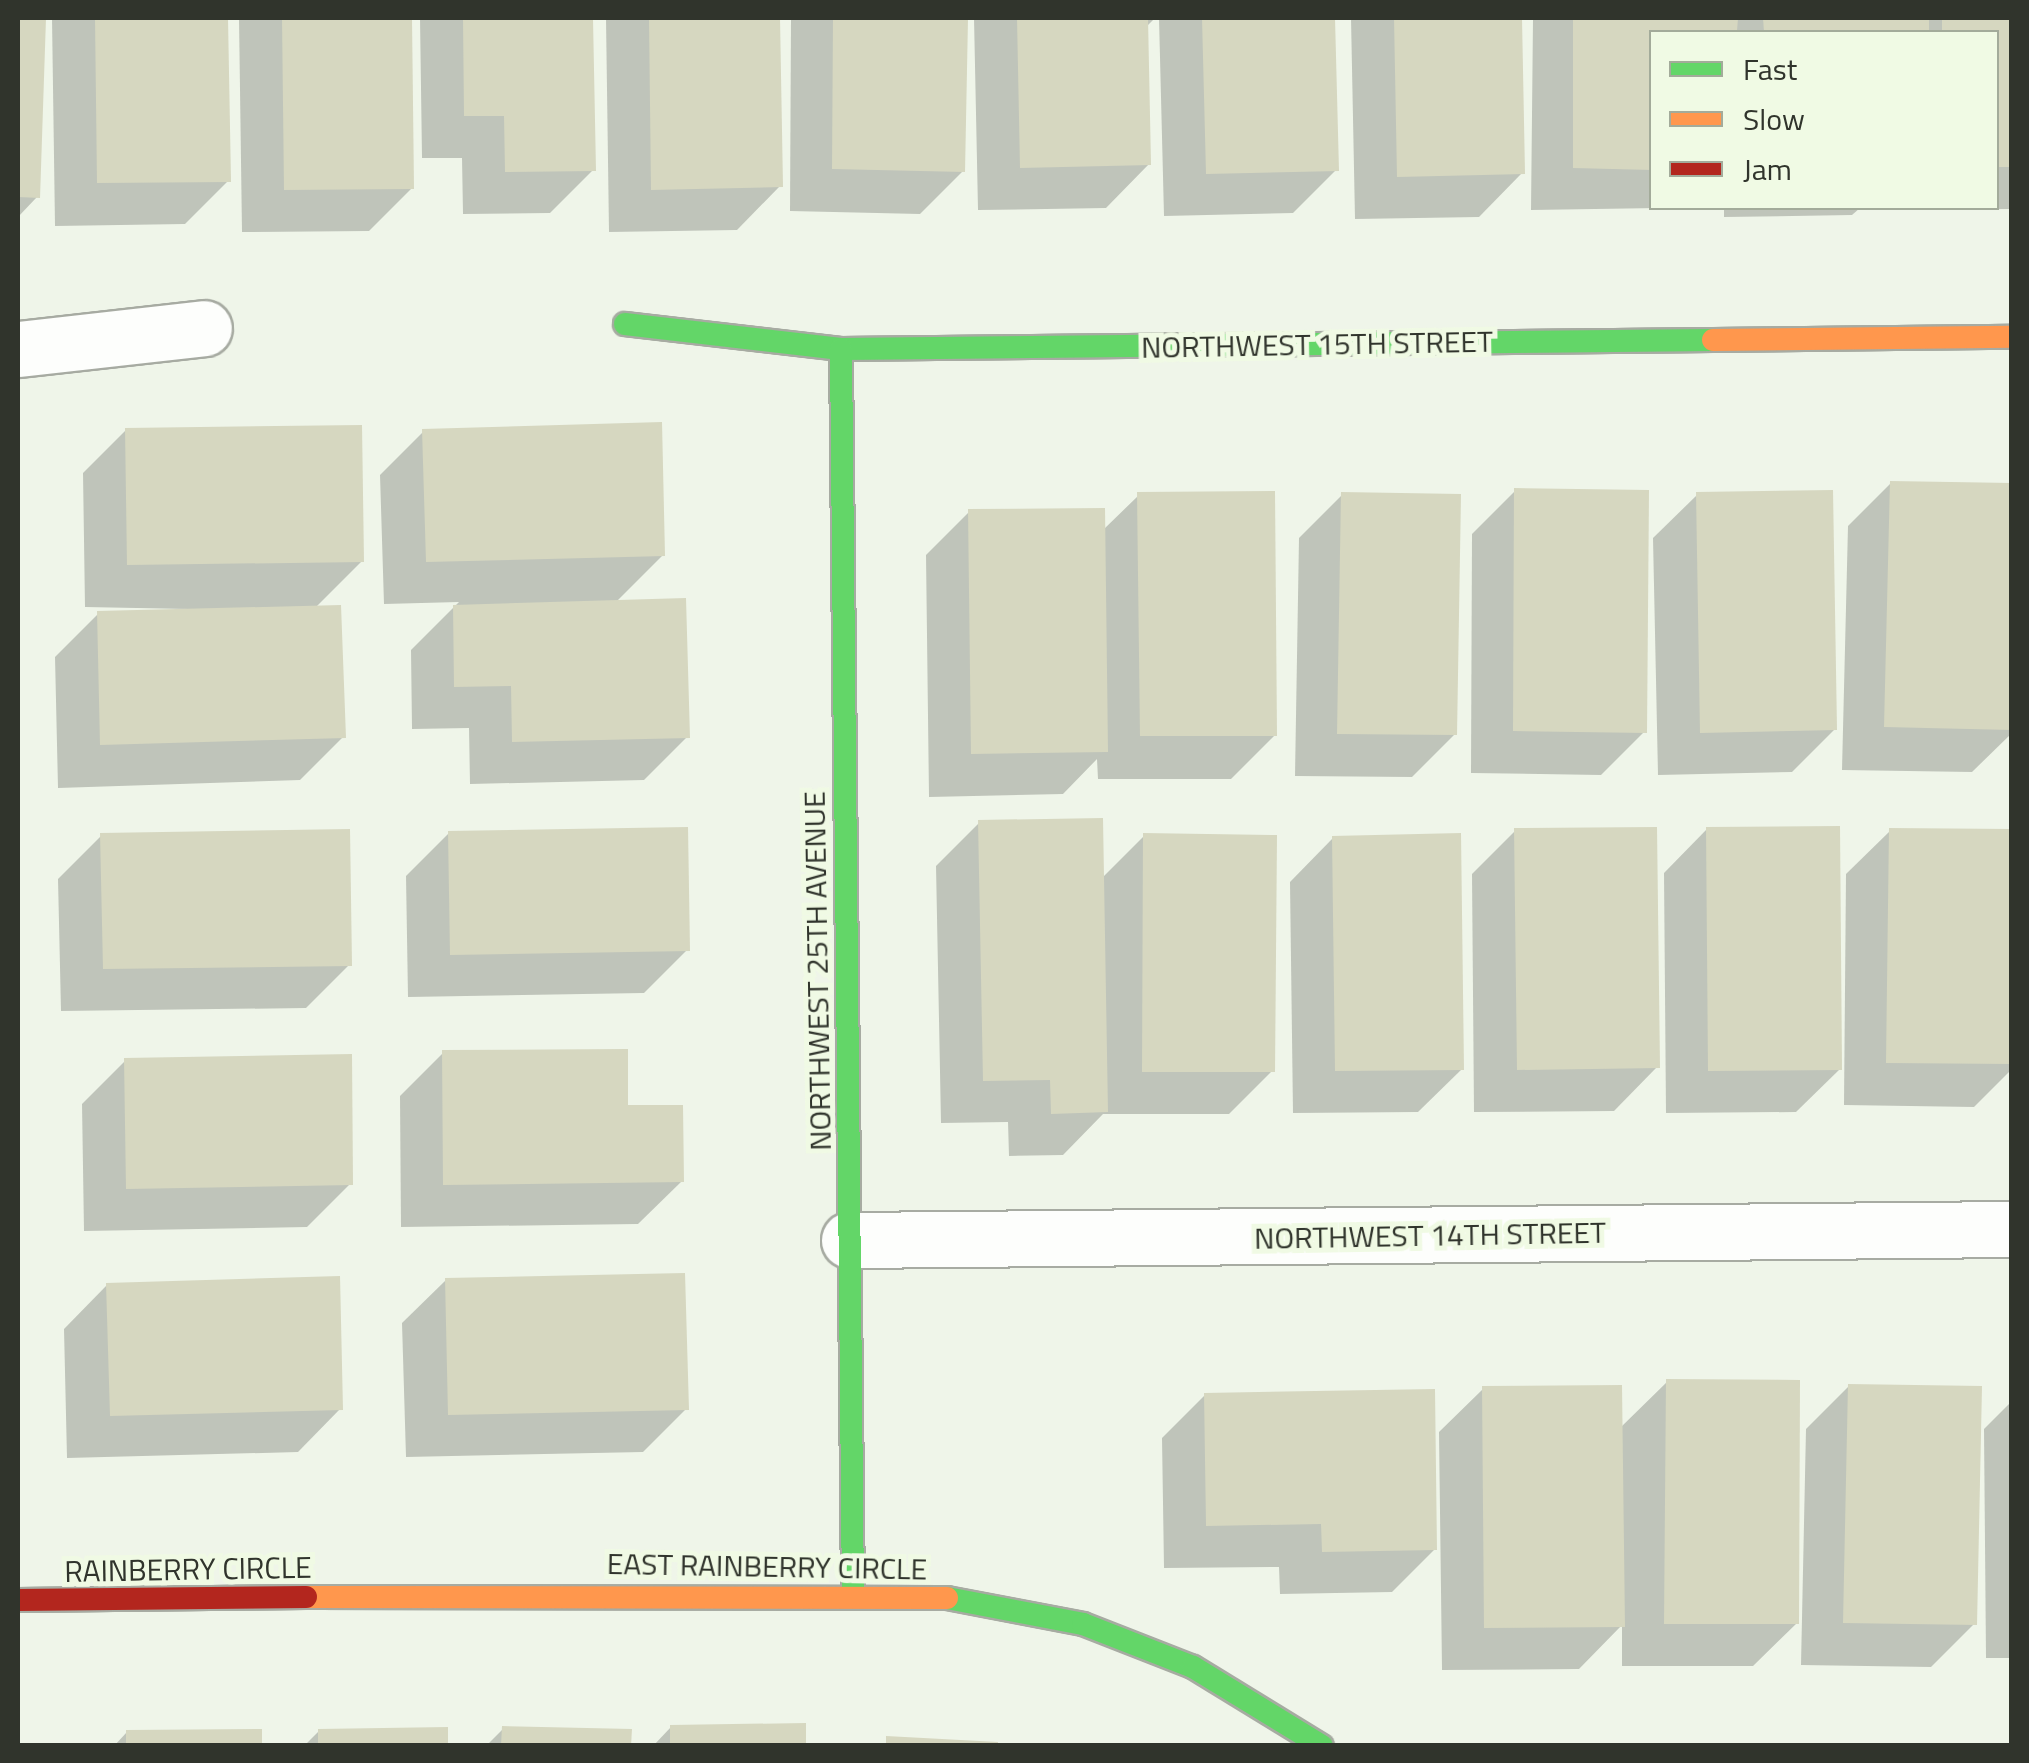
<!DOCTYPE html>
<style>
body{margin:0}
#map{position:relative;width:2029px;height:1763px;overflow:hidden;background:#eff5e9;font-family:"Titillium Web",sans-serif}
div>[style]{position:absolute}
.shadow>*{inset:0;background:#0003}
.building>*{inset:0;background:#d6d7c0}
.roads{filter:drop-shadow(2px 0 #a7aba2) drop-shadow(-2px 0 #a7aba2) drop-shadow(0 2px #a7aba2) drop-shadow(0 -2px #a7aba2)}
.street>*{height:55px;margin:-27.5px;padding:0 27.5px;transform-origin:27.5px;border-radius:27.5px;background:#fdfefc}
.fast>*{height:22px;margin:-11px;padding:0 11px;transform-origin:11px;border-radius:11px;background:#63d668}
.slow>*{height:22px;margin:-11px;padding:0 11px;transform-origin:11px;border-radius:11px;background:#ff974d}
.jam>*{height:22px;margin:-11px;padding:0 11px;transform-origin:11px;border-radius:11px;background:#b3261e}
span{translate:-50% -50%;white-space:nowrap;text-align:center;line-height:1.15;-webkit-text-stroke:10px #f0fae4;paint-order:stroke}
.street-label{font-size:30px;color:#30342c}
.frame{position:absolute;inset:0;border:20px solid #30342c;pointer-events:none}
.legend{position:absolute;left:1649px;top:30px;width:350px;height:180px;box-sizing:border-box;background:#f0fae4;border:2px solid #a3ab9a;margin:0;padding:12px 18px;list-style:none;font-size:30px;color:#30342c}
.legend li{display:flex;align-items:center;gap:20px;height:50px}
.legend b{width:50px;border:2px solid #a3ab9a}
</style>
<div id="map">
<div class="shadow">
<i style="clip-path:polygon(18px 18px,43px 18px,37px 197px,18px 217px)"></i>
<i style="clip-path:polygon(52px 18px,226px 18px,228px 181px,185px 224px,55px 226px)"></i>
<i style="clip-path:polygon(239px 18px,409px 18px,412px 188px,369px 231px,242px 232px)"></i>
<i style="clip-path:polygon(420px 18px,591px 18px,593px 170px,550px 213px,463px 214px,462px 158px,422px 158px)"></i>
<i style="clip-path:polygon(606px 18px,777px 18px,780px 186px,737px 230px,609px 232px)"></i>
<i style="clip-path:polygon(791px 18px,965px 18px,963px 171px,920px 214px,790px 211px)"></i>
<i style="clip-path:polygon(974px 18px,1155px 18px,1146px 27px,1149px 164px,1106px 208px,978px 210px)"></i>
<i style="clip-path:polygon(1159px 18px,1332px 18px,1336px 170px,1293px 213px,1164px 216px)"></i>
<i style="clip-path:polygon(1351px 18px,1519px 18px,1522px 173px,1479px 217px,1355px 219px)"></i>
<i style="clip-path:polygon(1533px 18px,2012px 18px,2012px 209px,1902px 210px,1996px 208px,1996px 32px,1652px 32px,1652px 208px,1659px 208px,1531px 210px)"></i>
<i style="clip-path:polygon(1724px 208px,1860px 208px,1852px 215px,1724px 217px)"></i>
<i style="clip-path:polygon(126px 430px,362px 561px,315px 608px,343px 737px,300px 780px,58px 788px,55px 657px,98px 614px,240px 610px,85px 607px,83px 473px)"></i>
<i style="clip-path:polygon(424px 431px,663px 555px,615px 603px,687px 737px,644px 780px,470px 784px,469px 728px,412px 729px,411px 650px,459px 602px,384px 604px,380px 475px)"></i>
<i style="clip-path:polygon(1891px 483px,2012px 485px,2012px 733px,1972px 772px,1842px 770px,1848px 526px)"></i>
<i style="clip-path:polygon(1515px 491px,1644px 732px,1601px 775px,1471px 773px,1472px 534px)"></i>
<i style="clip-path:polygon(1139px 495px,1275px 735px,1231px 779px,1098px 779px,1097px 759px,1063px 794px,929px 797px,926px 555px,969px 512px,1103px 530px)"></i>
<i style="clip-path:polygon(1342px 495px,1455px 734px,1412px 777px,1295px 776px,1299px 538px)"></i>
<i style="clip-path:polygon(1697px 495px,1835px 729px,1792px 772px,1658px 775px,1653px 538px)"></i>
<i style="clip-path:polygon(979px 823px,1101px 879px,1144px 836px,1272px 1071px,1229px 1114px,1103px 1114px,1063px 1155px,1009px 1156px,1008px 1122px,941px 1123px,936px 866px)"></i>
<i style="clip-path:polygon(1707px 829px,1840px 1069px,1796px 1112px,1666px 1113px,1664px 873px)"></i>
<i style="clip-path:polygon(1515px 831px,1657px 1067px,1614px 1111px,1474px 1112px,1472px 874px)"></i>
<i style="clip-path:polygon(1890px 831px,2012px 832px,2012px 1069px,1974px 1107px,1844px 1105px,1846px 874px)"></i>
<i style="clip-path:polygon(449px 833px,687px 950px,644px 993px,408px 997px,406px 876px)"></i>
<i style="clip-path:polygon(101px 836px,349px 965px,306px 1008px,61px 1011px,58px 879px)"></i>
<i style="clip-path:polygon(1333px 838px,1462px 1069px,1418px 1112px,1293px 1113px,1290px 882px)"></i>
<i style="clip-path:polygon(443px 1053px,626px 1107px,682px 1181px,638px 1224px,401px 1227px,400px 1096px)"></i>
<i style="clip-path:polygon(125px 1061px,350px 1184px,307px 1227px,84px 1231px,82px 1104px)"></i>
<i style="clip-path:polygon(446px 1280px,686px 1409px,643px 1452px,406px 1457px,402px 1323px)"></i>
<i style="clip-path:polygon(107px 1285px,341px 1408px,298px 1452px,67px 1458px,64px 1329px)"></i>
<i style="clip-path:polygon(1668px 1381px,1797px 1623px,1753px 1666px,1622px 1666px,1622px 1625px,1579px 1669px,1442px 1670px,1439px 1432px,1483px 1389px,1620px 1428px)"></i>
<i style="clip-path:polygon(1849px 1386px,1974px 1624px,1931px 1667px,1801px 1665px,1806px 1429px)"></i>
<i style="clip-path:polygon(1205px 1395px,1435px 1549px,1392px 1592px,1280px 1594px,1279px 1567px,1164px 1568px,1162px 1438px)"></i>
<i style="clip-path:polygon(2012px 1401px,2012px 1658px,1986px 1658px,1984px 1429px)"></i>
<i style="clip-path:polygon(671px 1727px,804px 1746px,653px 1746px)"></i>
<i style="clip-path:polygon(503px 1729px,629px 1746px,486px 1746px)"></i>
<i style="clip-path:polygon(319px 1731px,446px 1746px,304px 1746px)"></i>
<i style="clip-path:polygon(127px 1732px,260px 1746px,114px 1746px)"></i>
</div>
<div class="building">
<i style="clip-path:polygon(18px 18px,46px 18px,40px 198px,18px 197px)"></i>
<i style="clip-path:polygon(95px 18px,228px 18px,231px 182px,97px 183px)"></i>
<i style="clip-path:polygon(282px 18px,412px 18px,414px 189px,284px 190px)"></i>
<i style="clip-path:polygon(463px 18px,593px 18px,596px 171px,505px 172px,504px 116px,464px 116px)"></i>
<i style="clip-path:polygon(649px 18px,780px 18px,783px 187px,651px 190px)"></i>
<i style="clip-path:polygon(833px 18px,968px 18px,965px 172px,832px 169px)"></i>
<i style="clip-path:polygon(1017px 18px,1148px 18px,1151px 165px,1020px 168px)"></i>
<i style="clip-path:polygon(1202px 18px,1335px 18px,1339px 171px,1206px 174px)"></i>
<i style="clip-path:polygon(1394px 18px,1522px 18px,1525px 174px,1397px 177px)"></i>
<i style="clip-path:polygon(1573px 18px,1738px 18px,1737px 31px,1652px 32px,1652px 170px,1573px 168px)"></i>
<i style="clip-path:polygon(1763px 18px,1929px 18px,1929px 32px,1764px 32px)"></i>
<i style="clip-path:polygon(1942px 18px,2012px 18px,2012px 167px,1996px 167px,1996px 32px,1942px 32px)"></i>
<i style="clip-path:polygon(662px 422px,665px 556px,426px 562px,422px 429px)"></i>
<i style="clip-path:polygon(362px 425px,364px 562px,127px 565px,125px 428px)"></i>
<i style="clip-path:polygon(1890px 481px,2012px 483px,2012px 730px,1884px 727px)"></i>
<i style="clip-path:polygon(1514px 488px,1649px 490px,1647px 733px,1513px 731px)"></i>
<i style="clip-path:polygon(1833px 490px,1837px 730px,1700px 733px,1696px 492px)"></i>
<i style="clip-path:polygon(1275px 491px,1277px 736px,1140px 736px,1137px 492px)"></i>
<i style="clip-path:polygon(1341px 492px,1461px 494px,1457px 735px,1337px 734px)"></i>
<i style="clip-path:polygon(1105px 508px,1108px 752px,971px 754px,968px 509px)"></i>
<i style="clip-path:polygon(686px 598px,690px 738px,512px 742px,511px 686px,454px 687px,453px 605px)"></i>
<i style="clip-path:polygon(341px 605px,346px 738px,100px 745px,97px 611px)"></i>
<i style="clip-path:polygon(1103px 818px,1108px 1112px,1051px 1114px,1050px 1080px,983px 1081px,978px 820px)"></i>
<i style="clip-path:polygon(1840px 826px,1842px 1070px,1708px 1071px,1706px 827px)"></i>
<i style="clip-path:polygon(688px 827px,690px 951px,450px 955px,448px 831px)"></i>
<i style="clip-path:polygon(1657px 827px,1660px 1068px,1517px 1070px,1514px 828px)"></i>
<i style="clip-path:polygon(1889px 828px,2012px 829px,2012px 1064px,1886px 1063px)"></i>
<i style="clip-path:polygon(350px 829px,352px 966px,103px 969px,100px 833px)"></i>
<i style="clip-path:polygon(1143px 833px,1277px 835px,1275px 1072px,1142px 1072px)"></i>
<i style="clip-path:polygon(1461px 833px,1464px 1070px,1335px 1071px,1332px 836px)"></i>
<i style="clip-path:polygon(628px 1049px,628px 1105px,683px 1105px,684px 1182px,443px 1185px,442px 1050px)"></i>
<i style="clip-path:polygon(352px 1054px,353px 1185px,126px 1189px,124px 1058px)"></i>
<i style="clip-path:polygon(685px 1273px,689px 1410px,448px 1415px,445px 1278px)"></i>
<i style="clip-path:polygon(340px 1276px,343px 1410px,110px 1416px,106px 1283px)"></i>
<i style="clip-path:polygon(1666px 1379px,1800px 1380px,1799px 1624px,1664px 1624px)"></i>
<i style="clip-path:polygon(1848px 1384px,1982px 1386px,1977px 1625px,1843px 1623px)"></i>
<i style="clip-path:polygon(1622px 1385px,1625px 1627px,1484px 1628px,1482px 1386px)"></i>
<i style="clip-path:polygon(1435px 1389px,1437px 1550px,1322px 1552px,1321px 1524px,1206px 1526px,1204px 1393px)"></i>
<i style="clip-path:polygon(806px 1723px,806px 1746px,670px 1746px,670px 1725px)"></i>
<i style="clip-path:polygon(502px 1726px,632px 1729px,631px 1746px,501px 1746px)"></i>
<i style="clip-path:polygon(448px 1727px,448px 1746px,318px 1746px,318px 1729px)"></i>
<i style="clip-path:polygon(262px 1729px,262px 1746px,126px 1746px,126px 1730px)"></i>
<i style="clip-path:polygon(886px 1736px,998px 1742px,998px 1746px,886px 1746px)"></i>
</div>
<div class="roads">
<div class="street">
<i style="left:18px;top:349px;width:187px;rotate:-6.4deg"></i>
<i style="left:849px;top:1240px;width:1163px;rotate:-0.54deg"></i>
</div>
<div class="fast">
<i style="left:625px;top:324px;width:217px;rotate:6.6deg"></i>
<i style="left:841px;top:349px;width:872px;rotate:-0.59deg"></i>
<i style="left:841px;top:349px;width:1243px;rotate:89.45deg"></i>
<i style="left:947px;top:1598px;width:138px;rotate:10.8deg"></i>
<i style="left:1083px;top:1624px;width:118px;rotate:21.4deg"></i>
<i style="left:1193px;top:1667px;width:151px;rotate:31.5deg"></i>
</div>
<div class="slow">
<i style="left:1713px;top:340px;width:299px;rotate:-0.6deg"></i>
<i style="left:306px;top:1597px;width:641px;rotate:0.09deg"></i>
</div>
<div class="jam">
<i style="left:18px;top:1600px;width:288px;rotate:-0.6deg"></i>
</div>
</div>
<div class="street-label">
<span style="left:1317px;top:344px;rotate:-1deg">NORTHWEST 15TH STREET</span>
<span style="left:817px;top:971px;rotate:-91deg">NORTHWEST 25TH AVENUE</span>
<span style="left:1430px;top:1235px;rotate:-1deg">NORTHWEST 14TH STREET</span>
<span style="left:767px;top:1566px;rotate:1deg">EAST RAINBERRY CIRCLE</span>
<span style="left:188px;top:1569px;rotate:-1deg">RAINBERRY CIRCLE</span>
</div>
<div class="frame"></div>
<ul class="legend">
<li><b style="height:12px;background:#63d668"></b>Fast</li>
<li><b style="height:12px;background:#ff974d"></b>Slow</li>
<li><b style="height:12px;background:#b3261e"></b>Jam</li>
</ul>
</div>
